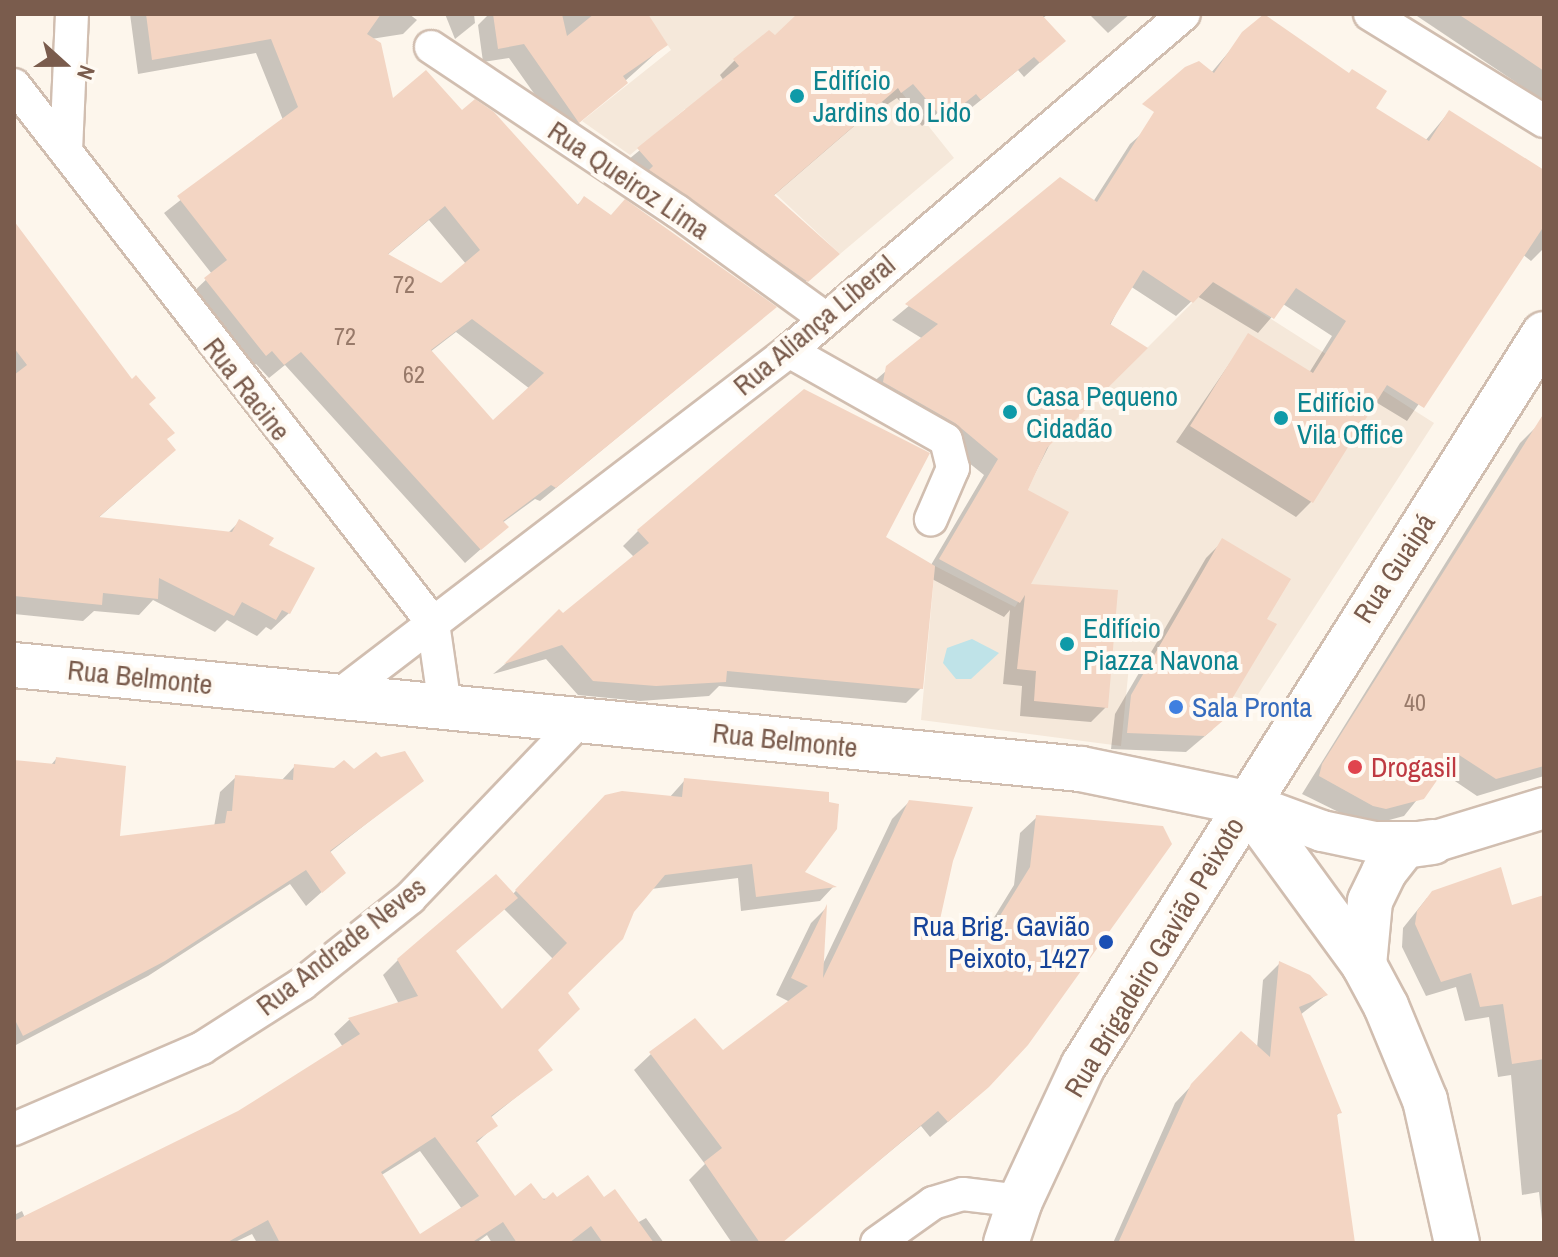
<!DOCTYPE html>
<meta charset="utf-8">
<style>
body{margin:0}
#map{position:relative;width:1558px;height:1257px;overflow:hidden;background:#fdf6ec;font-family:"Archivo Narrow",sans-serif}
div>[style]{position:absolute}
.residential>*{inset:0;background:#f5e8da}
.water>*{inset:0;background:#bfe3e8}
.shadow>*{inset:0;background:#0003}
.building>*{inset:0;background:#f3d5c3}
.roads{filter:drop-shadow(2px 0 #d1beb0) drop-shadow(-2px 0 #d1beb0) drop-shadow(0 2px #d1beb0) drop-shadow(0 -2px #d1beb0)}
.minor>*{height:32px;margin:-16px;padding:0 16px;transform-origin:16px;border-radius:16px;background:#fff}
.tertiary>*{height:40px;margin:-20px;padding:0 20px;transform-origin:20px;border-radius:20px;background:#fff}
.secondary>*{height:44px;margin:-22px;padding:0 22px;transform-origin:22px;border-radius:22px;background:#fff}
.dots>*{width:22px;height:22px;translate:-50% -50%;box-sizing:border-box;border:4px solid #fffaf3;border-radius:50%}
span{translate:-50% -50%;white-space:nowrap;text-align:center;line-height:1.15;-webkit-text-stroke:8px #fffaf3;paint-order:stroke}
.number-label{font-size:24px;color:#987a6a}
.number-label span{-webkit-text-stroke-width:0}
.culture-label{font-size:28px;color:#0d838f}
.left{translate:0 -50%;text-align:left}
.street-label{font-size:28px;color:#7a5c4d}
.shop-label{font-size:28px;color:#366cbe}
.health-label{font-size:28px;color:#be3a42}
.transit-label{font-size:28px;color:#164399}
.right{translate:-100% -50%;text-align:right}
.frame{position:absolute;inset:0;border:16px solid #7a5c4d;pointer-events:none}
.north{position:absolute;left:24px;top:24px;width:80px;height:80px;-webkit-text-stroke:6px #fffaf3;paint-order:stroke;rotate:111deg;font-size:22px;font-weight:700;line-height:32px;text-align:center;color:#7a5c4d}
.north::after{content:'';display:block;margin:auto;width:28px;height:36px;background:#7a5c4d;clip-path:polygon(50% 0,100% 100%,50% 72%,0 100%)}
</style>
<div id="map">
<div class="residential">
<i style="clip-path:polygon(647px 14px,839px 14px,954px 158px,840px 254px,685px 109px,630px 155px,582px 121px,671px 50px)"></i>
<i style="clip-path:polygon(1213px 282px,1434px 423px,1253px 702px,1129px 666px,1121px 746px,921px 720px,935px 566px,1015px 607px,1031px 581px,1028px 490px,1047px 448px)"></i>
</div>
<div class="water">
<i style="clip-path:polygon(972px 639px,999px 653px,971px 679px,956px 679px,943px 663px,947px 648px)"></i>
</div>
<div class="shadow">
<i style="clip-path:polygon(evenodd,130px 14px,409px 14px,417px 20px,403px 34px,371px 39px,392px 102px,461px 113px,576px 206px,584px 199px,759px 321px,540px 501px,535px 499px,502px 523px,506px 527px,465px 563px,285px 365px,269px 378px,256px 364px,250px 370px,190px 295px,212px 274px,164px 213px,283px 120px,256px 53px,138px 74px,130px 14px,429px 220px,466px 264px,441px 285px,386px 256px,429px 220px,130px 14px,456px 332px,530px 389px,493px 423px,430px 352px,456px 332px)"></i>
<i style="clip-path:polygon(445px 14px,474px 14px,475px 23px,455px 39px)"></i>
<i style="clip-path:polygon(489px 14px,645px 14px,665px 45px,564px 136px,509px 58px,483px 62px,478px 25px)"></i>
<i style="clip-path:polygon(800px 14px,1048px 14px,1042px 19px,1063px 41px,1024px 77px,1018px 70px,965px 113px,960px 107px,945px 120px,939px 112px,922px 126px,897px 98px,885px 106px,882px 102px,773px 196px,823px 268px,790px 294px,623px 164px,724px 81px,720px 75px,734px 61px,769px 32px,775px 37px)"></i>
<i style="clip-path:polygon(1089px 14px,1130px 14px,1108px 33px)"></i>
<i style="clip-path:polygon(1414px 14px,1544px 14px,1544px 101px)"></i>
<i style="clip-path:polygon(1244px 34px,1425px 141px,1449px 112px,1544px 172px,1544px 248px,1531px 261px,1522px 254px,1407px 421px,1374px 401px,1311px 502px,1296px 517px,1176px 442px,1249px 335px,1309px 373px,1332px 336px,1283px 304px,1258px 333px,1197px 296px,1176px 316px,1130px 286px,1026px 491px,1027px 585px,1106px 707px,1091px 722px,1020px 716px,1022px 686px,1003px 684px,1010px 610px,1004px 617px,932px 579px,921px 688px,906px 703px,719px 686px,709px 696px,640px 701px,578px 695px,546px 659px,493px 674px,634px 557px,623px 546px,638px 531px,804px 391px,883px 538px,931px 565px,984px 475px,871px 384px,923px 339px,892px 320px,1060px 180px,1093px 202px,1130px 144px,1211px 73px)"></i>
<i style="clip-path:polygon(14px 224px,147px 404px,165px 440px,156px 467px,97px 519px,228px 533px,239px 522px,267px 546px,289px 613px,271px 630px,266px 627px,257px 636px,227px 620px,215px 632px,153px 600px,139px 615px,94px 611px,83px 621px,14px 614px)"></i>
<i style="clip-path:polygon(1537px 426px,1544px 433px,1544px 776px,1477px 796px,1440px 771px,1404px 816px,1367px 826px,1302px 794px,1520px 443px)"></i>
<i style="clip-path:polygon(1223px 541px,1265px 619px,1212px 730px,1186px 752px,1111px 749px,1115px 714px,1206px 558px)"></i>
<i style="clip-path:polygon(56px 759px,124px 767px,118px 839px,214px 827px,220px 792px,236px 777px,281px 781px,295px 766px,422px 780px,329px 853px,343px 873px,306px 906px,290px 884px,148px 976px,14px 1046px,14px 761px,51px 765px)"></i>
<i style="clip-path:polygon(evenodd,685px 780px,802px 873px,833px 887px,820px 901px,741px 911px,738px 878px,651px 889px,565px 993px,535px 1050px,550px 1070px,490px 1118px,496px 1125px,475px 1144px,515px 1198px,604px 1200px,637px 1223px,646px 1218px,664px 1243px,492px 1243px,487px 1235px,476px 1243px,257px 1243px,252px 1234px,233px 1243px,14px 1243px,14px 1215px,22px 1211px,25px 1218px,239px 1113px,343px 1047px,334px 1034px,349px 1020px,399px 1004px,383px 975px,398px 960px,512px 895px,590px 813px,669px 798px,685px 780px,504px 909px,553px 959px,502px 1011px,454px 952px,504px 909px,685px 780px,420px 1151px,462px 1209px,420px 1237px,380px 1176px,420px 1151px)"></i>
<i style="clip-path:polygon(909px 802px,951px 861px,934px 935px,982px 937px,1014px 885px,1020px 833px,1037px 817px,1161px 827px,970px 1103px,930px 1137px,921px 1126px,779px 1243px,732px 1243px,689px 1180px,705px 1164px,634px 1070px,651px 1054px,723px 1053px,790px 1002px,776px 995px,811px 923px,825px 909px,822px 966px,892px 819px)"></i>
<i style="clip-path:polygon(1427px 898px,1511px 907px,1544px 898px,1544px 1238px,1539px 1192px,1522px 1195px,1511px 1075px,1498px 1077px,1489px 1017px,1465px 1021px,1456px 987px,1426px 996px,1402px 947px,1403px 928px)"></i>
<i style="clip-path:polygon(1280px 963px,1326px 995px,1300px 1015px,1340px 1112px,1336px 1116px,1353px 1242px,1359px 1243px,1113px 1243px,1175px 1103px,1225px 1050px,1257px 1048px,1263px 980px)"></i>
</div>
<div class="building">
<i style="clip-path:polygon(evenodd,146px 14px,381px 14px,367px 34px,381px 43px,393px 98px,426px 70px,462px 110px,475px 99px,494px 112px,578px 205px,584px 196px,611px 215px,625px 199px,777px 307px,556px 488px,551px 485px,503px 521px,509px 527px,481px 550px,301px 352px,284px 365px,272px 351px,266px 356px,204px 278px,227px 260px,177px 196px,298px 107px,271px 39px,152px 60px,146px 14px,445px 206px,480px 250px,441px 283px,388px 254px,445px 206px,146px 14px,472px 319px,544px 373px,493px 420px,431px 350px,472px 319px)"></i>
<i style="clip-path:polygon(493px 14px,562px 14px,567px 36px,594px 14px,648px 14px,668px 45px,623px 76px,628px 83px,579px 123px,524px 44px,498px 49px)"></i>
<i style="clip-path:polygon(797px 14px,1041px 14px,1066px 41px,1040px 63px,1034px 57px,981px 100px,976px 94px,961px 106px,955px 99px,938px 113px,913px 84px,901px 93px,898px 88px,774px 195px,840px 254px,808px 282px,649px 170px,653px 166px,637px 148px,739px 66px,733px 59px,769px 30px,775px 35px)"></i>
<i style="clip-path:polygon(1264px 14px,1349px 73px,1352px 69px,1387px 91px,1376px 108px,1429px 141px,1449px 110px,1544px 170px,1544px 226px,1424px 408px,1387px 385px,1313px 503px,1190px 426px,1248px 333px,1313px 373px,1346px 321px,1296px 288px,1274px 319px,1213px 282px,1193px 303px,1143px 270px,1110px 324px,1148px 348px,1047px 448px,1028px 490px,1069px 512px,1031px 584px,1118px 590px,1108px 708px,1034px 701px,1036px 671px,1017px 669px,1025px 595px,1020px 603px,939px 559px,998px 459px,955px 423px,883px 382px,886px 366px,938px 324px,905px 304px,1060px 177px,1097px 202px,1154px 112px,1142px 104px,1185px 67px,1199px 61px,1214px 73px,1242px 32px)"></i>
<i style="clip-path:polygon(1458px 14px,1544px 14px,1544px 71px,1513px 50px)"></i>
<i style="clip-path:polygon(14px 221px,132px 379px,136px 375px,156px 398px,149px 404px,175px 433px,167px 439px,176px 450px,99px 517px,232px 532px,239px 519px,274px 538px,269px 545px,315px 568px,290px 614px,282px 610px,276px 620px,242px 602px,234px 616px,159px 578px,158px 599px,103px 593px,102px 605px,14px 596px,14px 375px,27px 365px,14px 348px)"></i>
<i style="clip-path:polygon(804px 389px,930px 453px,886px 537px,935px 566px,923px 689px,727px 671px,726px 682px,656px 686px,593px 681px,562px 645px,504px 664px,559px 609px,563px 613px,649px 543px,637px 530px)"></i>
<i style="clip-path:polygon(1544px 413px,1544px 766px,1496px 779px,1456px 753px,1424px 799px,1386px 809px,1373px 806px,1319px 776px,1322px 764px)"></i>
<i style="clip-path:polygon(1222px 538px,1291px 579px,1267px 619px,1277px 624px,1226px 709px,1232px 713px,1205px 736px,1127px 733px,1131px 695px)"></i>
<i style="clip-path:polygon(405px 751px,424px 781px,330px 851px,346px 873px,322px 893px,306px 870px,165px 961px,23px 1036px,14px 1018px,14px 760px,55px 764px,56px 757px,126px 766px,120px 836px,225px 823px,227px 811px,232px 811px,235px 775px,293px 780px,294px 764px,334px 768px,344px 760px,354px 769px,376px 752px,381px 757px)"></i>
<i style="clip-path:polygon(evenodd,684px 778px,829px 792px,829px 802px,839px 804px,837px 829px,805px 872px,837px 887px,756px 897px,752px 864px,665px 875px,634px 912px,623px 939px,568px 993px,580px 1009px,538px 1050px,553px 1070px,491px 1116px,498px 1126px,476px 1141px,515px 1196px,531px 1183px,544px 1200px,553px 1192px,557px 1197px,588px 1175px,604px 1197px,615px 1189px,654px 1243px,603px 1243px,591px 1226px,569px 1243px,517px 1243px,503px 1222px,471px 1243px,280px 1243px,268px 1220px,226px 1243px,14px 1243px,14px 1221px,238px 1111px,360px 1034px,348px 1018px,418px 996px,397px 959px,496px 874px,518px 898px,456px 951px,502px 1009px,567px 943px,515px 890px,605px 795px,622px 791px,682px 797px,684px 778px,435px 1137px,479px 1196px,420px 1234px,381px 1172px,435px 1137px)"></i>
<i style="clip-path:polygon(909px 800px,973px 807px,953px 861px,937px 933px,988px 935px,1030px 867px,1036px 815px,1163px 826px,1172px 844px,1028px 1045px,989px 1087px,948px 1122px,938px 1111px,782px 1243px,760px 1243px,704px 1162px,722px 1148px,649px 1052px,695px 1018px,723px 1050px,808px 986px,791px 978px,827px 904px,823px 978px)"></i>
<i style="clip-path:polygon(1501px 867px,1512px 905px,1544px 895px,1544px 1059px,1512px 1064px,1503px 1004px,1480px 1007px,1471px 973px,1441px 982px,1415px 924px,1417px 911px,1432px 891px)"></i>
<i style="clip-path:polygon(1279px 961px,1310px 975px,1328px 995px,1299px 1007px,1342px 1113px,1337px 1114px,1355px 1243px,1118px 1243px,1191px 1084px,1241px 1031px,1270px 1057px)"></i>
</div>
<div class="roads">
<div class="minor">
<i style="left:1370px;top:14px;width:204px;rotate:31.6deg"></i>
<i style="left:431px;top:47px;width:296px;rotate:33.7deg"></i>
<i style="left:677px;top:211px;width:183px;rotate:35.9deg"></i>
<i style="left:14px;top:85px;width:682px;rotate:52.09deg"></i>
<i style="left:66px;top:151px;width:137px;rotate:-87.5deg"></i>
<i style="left:789px;top:351px;width:180px;rotate:29.5deg"></i>
<i style="left:946px;top:440px;width:29px;rotate:76deg"></i>
<i style="left:953px;top:468px;width:56px;rotate:113.3deg"></i>
<i style="left:433px;top:623px;width:84px;rotate:81.8deg"></i>
<i style="left:338px;top:696px;width:568px;rotate:-37.41deg"></i>
<i style="left:789px;top:351px;width:519px;rotate:-40.47deg"></i>
<i style="left:14px;top:1129px;width:205px;rotate:-23.3deg"></i>
<i style="left:202px;top:1048px;width:119px;rotate:-32.6deg"></i>
<i style="left:302px;top:984px;width:138px;rotate:-38.5deg"></i>
<i style="left:410px;top:898px;width:246px;rotate:-46.3deg"></i>
<i style="left:877px;top:1243px;width:69px;rotate:-35.5deg"></i>
<i style="left:933px;top:1203px;width:31px;rotate:-17deg"></i>
<i style="left:963px;top:1194px;width:57px;rotate:7deg"></i>
</div>
<div class="tertiary">
<i style="left:1246px;top:803px;width:81px;rotate:20.2deg"></i>
<i style="left:1322px;top:831px;width:53px;rotate:11.9deg"></i>
<i style="left:1374px;top:842px;width:59px"></i>
<i style="left:1433px;top:842px;width:116px;rotate:-17deg"></i>
</div>
<div class="secondary">
<i style="left:14px;top:665px;width:1072px;rotate:5.57deg"></i>
<i style="left:1081px;top:769px;width:168px;rotate:11.6deg"></i>
<i style="left:1246px;top:803px;width:200px;rotate:53.9deg"></i>
<i style="left:1364px;top:965px;width:47px;rotate:61.8deg"></i>
<i style="left:1386px;top:1006px;width:102px;rotate:67.5deg"></i>
<i style="left:1425px;top:1100px;width:147px;rotate:77.4deg"></i>
<i style="left:1364px;top:965px;width:64px;rotate:-84.6deg"></i>
<i style="left:1370px;top:901px;width:32px;rotate:-64deg"></i>
<i style="left:1384px;top:872px;width:33px;rotate:-52deg"></i>
<i style="left:1404px;top:846px;width:29px;rotate:-8deg"></i>
<i style="left:1006px;top:1243px;width:44px;rotate:-71.6deg"></i>
<i style="left:1020px;top:1201px;width:149px;rotate:-65deg"></i>
<i style="left:1083px;top:1066px;width:865px;rotate:-57.8deg"></i>
</div>
</div>
<div class="dots">
<i style="left:797px;top:96px;background:#0f9aa8"></i>
<i style="left:1010px;top:412px;background:#0f9aa8"></i>
<i style="left:1281px;top:418px;background:#0f9aa8"></i>
<i style="left:1067px;top:644px;background:#0f9aa8"></i>
<i style="left:1176px;top:707px;background:#3f7fe0"></i>
<i style="left:1355px;top:767px;background:#e0444e"></i>
<i style="left:1106px;top:942px;background:#1a4fb4"></i>
</div>
<div class="number-label">
<span style="left:404px;top:285px">72</span>
<span style="left:345px;top:337px">72</span>
<span style="left:414px;top:375px">62</span>
<span style="left:1415px;top:703px">40</span>
</div>
<div class="culture-label">
<span class="left" style="left:813px;top:96px">Edifício<br>Jardins do Lido</span>
<span class="left" style="left:1026px;top:412px">Casa Pequeno<br>Cidadão</span>
<span class="left" style="left:1297px;top:418px">Edifício<br>Vila Office</span>
<span class="left" style="left:1083px;top:644px">Edifício<br>Piazza Navona</span>
</div>
<div class="street-label">
<span style="left:629px;top:180px;rotate:34deg">Rua Queiroz Lima</span>
<span style="left:814px;top:325px;rotate:-40deg">Rua Aliança Liberal</span>
<span style="left:247px;top:389px;rotate:52deg">Rua Racine</span>
<span style="left:1394px;top:568px;rotate:-57deg">Rua Guaipá</span>
<span style="left:140px;top:677px;rotate:6deg">Rua Belmonte</span>
<span style="left:785px;top:740px;rotate:6deg">Rua Belmonte</span>
<span style="left:341px;top:946px;rotate:-38deg">Rua Andrade Neves</span>
<span style="left:1154px;top:957px;rotate:-59deg">Rua Brigadeiro Gavião Peixoto</span>
</div>
<div class="shop-label">
<span class="left" style="left:1192px;top:707px">Sala Pronta</span>
</div>
<div class="health-label">
<span class="left" style="left:1371px;top:767px">Drogasil</span>
</div>
<div class="transit-label">
<span class="right" style="left:1090px;top:942px">Rua Brig. Gavião<br>Peixoto, 1427</span>
</div>
<div class="frame"></div>
<div class="north">N</div>
</div>
